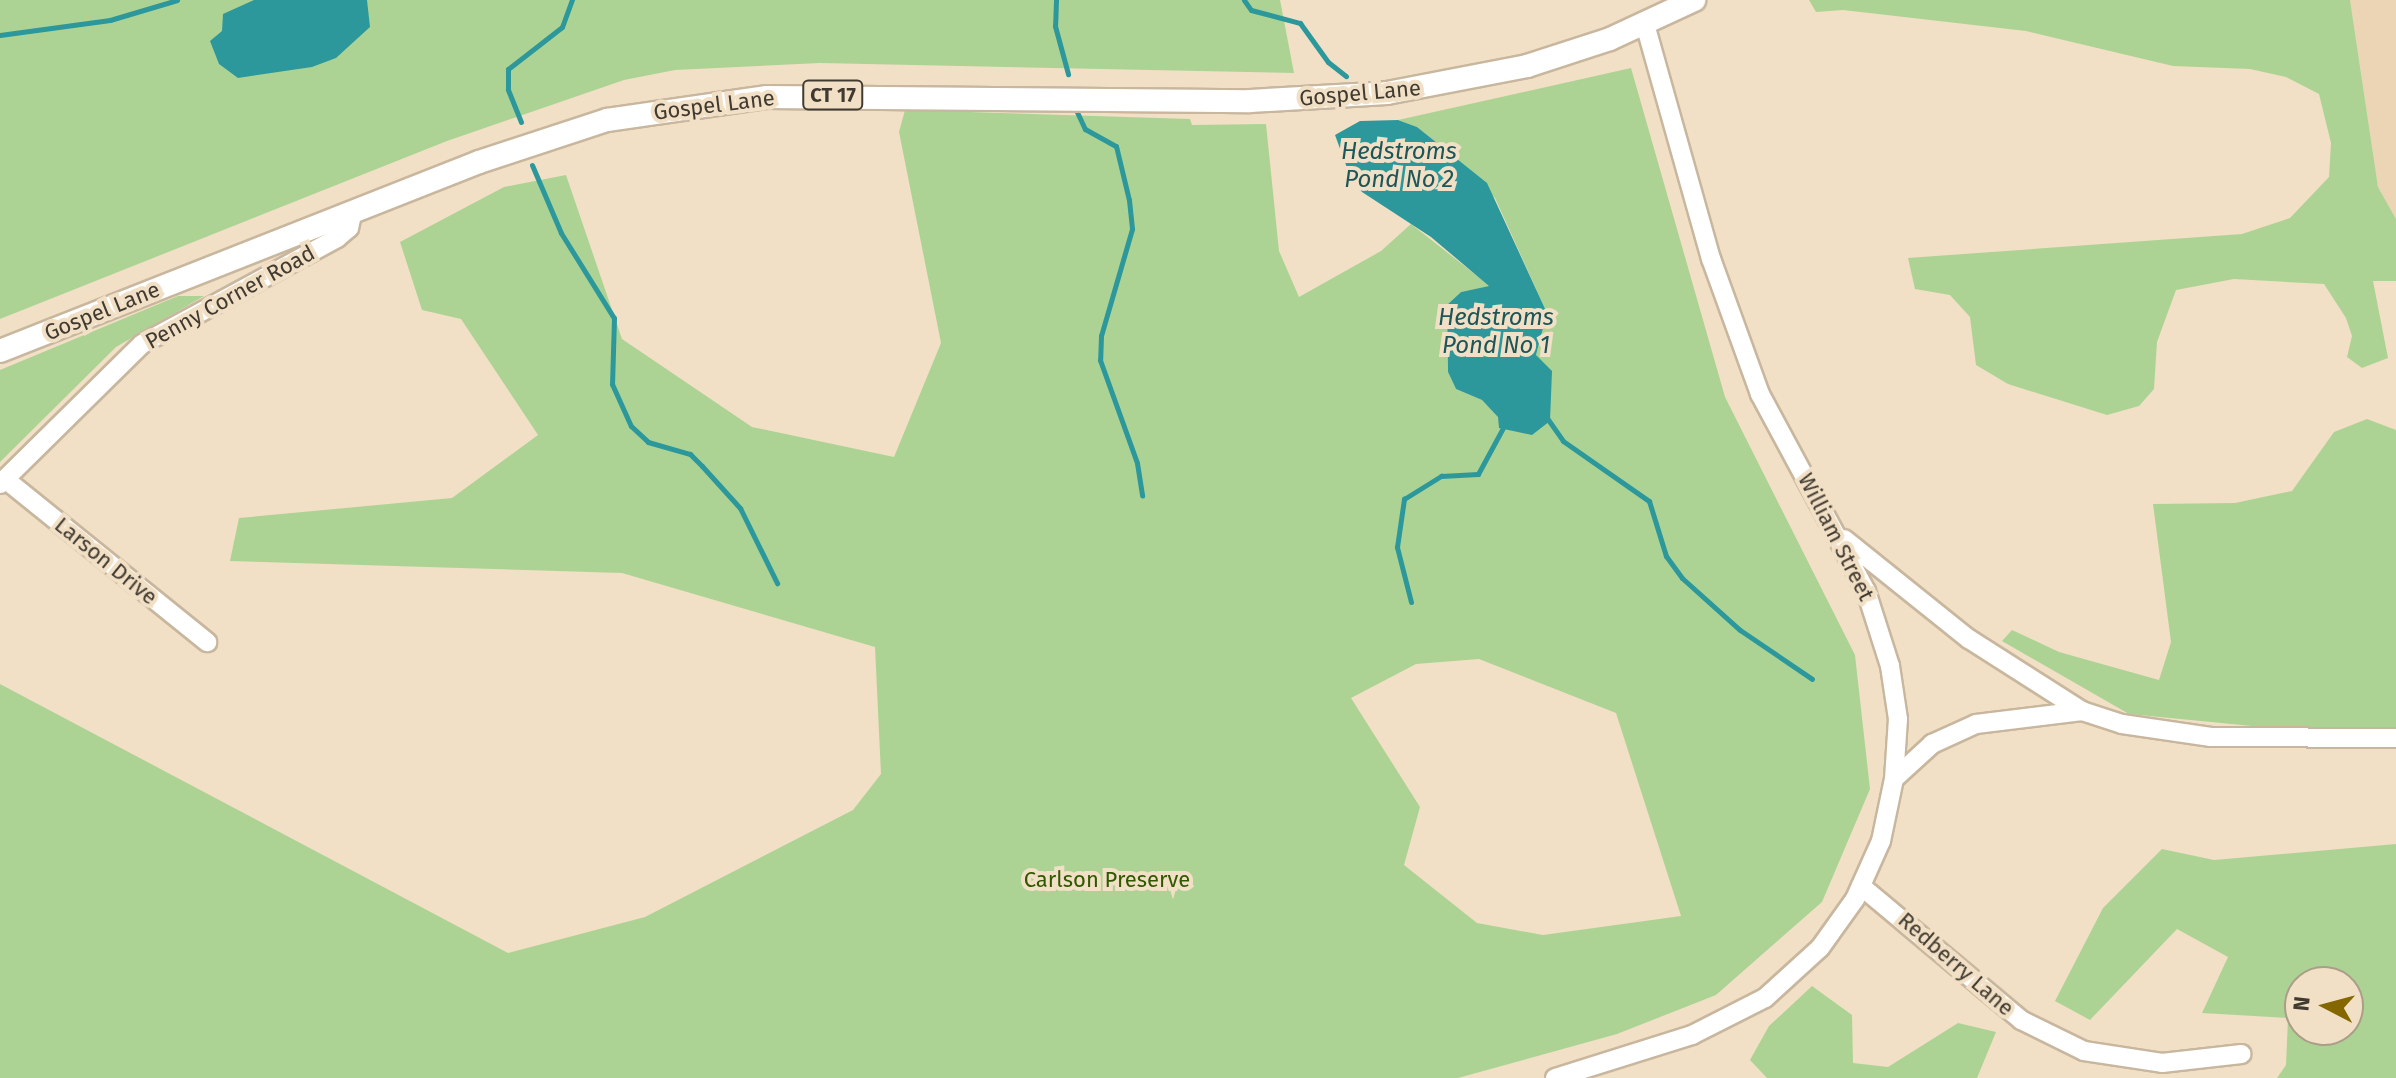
<!DOCTYPE html>
<style>
body{margin:0}
#map{position:relative;width:2396px;height:1078px;overflow:hidden;background:#f1e0c5;font-family:"Fira Sans",sans-serif}
div>[style]{position:absolute}
.built>*{inset:0;background:#ebd5b4}
.green>*{inset:0;background:#add394}
.water>*{inset:0;background:#2c989c}
.stream>*{height:5px;margin:-2.5px;padding:0 2.5px;transform-origin:2.5px;border-radius:2.5px;background:#2c989c}
.roads{filter:drop-shadow(2px 0 #c8b79e) drop-shadow(-2px 0 #c8b79e) drop-shadow(0 2px #c8b79e) drop-shadow(0 -2px #c8b79e)}
.minor>*{height:18px;margin:-9px;padding:0 9px;transform-origin:9px;border-radius:9px;background:#fff}
.major>*{height:22px;margin:-11px;padding:0 11px;transform-origin:11px;border-radius:11px;background:#fff}
span{translate:-50% -50%;white-space:nowrap;text-align:center;line-height:1.15;-webkit-text-stroke:8px #f1e0c5;paint-order:stroke}
.shield-label span{padding:2px 6px;background:#f1e0c5;border:2px solid;border-radius:6px;-webkit-text-stroke-width:0}
.shield-label{font-size:20px;color:#413a30;font-weight:700}
.street-label{font-size:22px;color:#413a30}
.park-label{font-size:22px;color:#2f5800}
.water-label{font-size:24px;color:#1c5658;font-style:italic}
.north{position:absolute;left:2284px;top:966px;width:80px;height:80px;box-sizing:border-box;background:#f1e0c5;border:2px solid #ab9e89;border-radius:50%;rotate:276deg;font-size:22px;font-weight:700;line-height:32px;text-align:center;color:#413a30}
.north::after{content:'';display:block;margin:auto;width:28px;height:36px;background:#846700;clip-path:polygon(50% 0,100% 100%,50% 72%,0 100%)}
</style>
<div id="map">
<div class="built">
<i style="clip-path:polygon(2350px 0,2396px 0,2396px 219px,2378px 187px)"></i>
</div>
<div class="green">
<i style="clip-path:polygon(0 0,1280px 0,1294px 73px,820px 63px,675px 70px,624px 80px,447px 141px,0 319px)"></i>
<i style="clip-path:polygon(1809px 0,2350px 0,2378px 187px,2396px 219px,2396px 281px,2373px 281px,2388px 358px,2362px 368px,2347px 357px,2352px 336px,2346px 318px,2324px 284px,2234px 279px,2176px 290px,2157px 342px,2154px 389px,2139px 406px,2107px 415px,2008px 384px,1976px 365px,1970px 317px,1950px 295px,1915px 289px,1908px 258px,2242px 234px,2290px 218px,2329px 177px,2331px 143px,2319px 94px,2286px 77px,2250px 69px,2173px 66px,2026px 31px,1843px 10px,1816px 12px)"></i>
<i style="clip-path:polygon(evenodd,1631px 68px,1725px 397px,1855px 655px,1870px 789px,1822px 902px,1716px 995px,1617px 1034px,1458px 1078px,0 1078px,0 684px,508px 953px,645px 917px,853px 810px,881px 774px,875px 647px,622px 573px,230px 561px,239px 518px,452px 498px,538px 435px,461px 319px,422px 310px,400px 242px,504px 187px,566px 175px,622px 339px,752px 427px,894px 457px,941px 343px,899px 132px,905px 110px,1190px 119px,1192px 125px,1266px 124px,1279px 251px,1299px 297px,1381px 251px,1411px 224px,1490px 286px,1461px 292px,1447px 305px,1448px 372px,1456px 389px,1482px 400px,1499px 417px,1536px 355px,1547px 313px,1495px 198px,1417px 127px,1398px 120px,1631px 68px,1479px 659px,1616px 713px,1681px 916px,1543px 935px,1477px 923px,1404px 865px,1420px 807px,1351px 698px,1416px 664px,1479px 659px)"></i>
<i style="clip-path:polygon(178px 296px,204px 296px,116px 347px,0 462px,0 370px)"></i>
<i style="clip-path:polygon(2367px 419px,2396px 430px,2396px 729px,2293px 730px,2129px 714px,2002px 641px,2012px 630px,2059px 652px,2159px 680px,2171px 642px,2153px 504px,2235px 503px,2292px 491px,2334px 432px)"></i>
<i style="clip-path:polygon(evenodd,2396px 844px,2396px 1078px,2277px 1078px,2286px 1065px,2288px 1018px,2202px 1013px,2228px 957px,2177px 929px,2090px 1020px,2055px 1001px,2103px 908px,2162px 849px,2214px 860px,2396px 844px,2300px 982px,2348px 982px,2348px 1030px,2300px 1030px,2300px 982px)"></i>
<i style="clip-path:polygon(1812px 986px,1852px 1015px,1853px 1063px,1888px 1067px,1958px 1023px,1996px 1032px,1977px 1078px,1767px 1078px,1750px 1060px,1769px 1026px)"></i>
</div>
<div class="water">
<i style="clip-path:polygon(254px 0,367px 0,370px 27px,336px 58px,312px 67px,238px 78px,219px 64px,210px 41px,222px 31px,223px 14px)"></i>
<i style="clip-path:polygon(1398px 120px,1417px 127px,1487px 183px,1547px 313px,1536px 355px,1552px 371px,1550px 421px,1532px 435px,1499px 428px,1498px 417px,1482px 400px,1456px 389px,1448px 372px,1447px 305px,1461px 292px,1489px 286px,1431px 237px,1362px 192px,1350px 176px,1335px 135px,1360px 121px)"></i>
</div>
<div class="stream">
<i style="left:1056px;top:0;width:26px;rotate:92deg"></i>
<i style="left:1055px;top:26px;width:50px;rotate:74.8deg"></i>
<i style="left:1244px;top:0;width:12px;rotate:55deg"></i>
<i style="left:1251px;top:10px;width:51px;rotate:14.9deg"></i>
<i style="left:1300px;top:23px;width:48px;rotate:54.3deg"></i>
<i style="left:1328px;top:62px;width:23px;rotate:38deg"></i>
<i style="left:0;top:35px;width:111px;rotate:-7.8deg"></i>
<i style="left:110px;top:20px;width:70px;rotate:-16.6deg"></i>
<i style="left:1077px;top:112px;width:19px;rotate:65deg"></i>
<i style="left:1085px;top:129px;width:35px;rotate:29deg"></i>
<i style="left:1116px;top:146px;width:56px;rotate:76.5deg"></i>
<i style="left:1129px;top:200px;width:29px;rotate:84deg"></i>
<i style="left:1132px;top:229px;width:111px;rotate:106.2deg"></i>
<i style="left:1101px;top:336px;width:24px;rotate:92deg"></i>
<i style="left:1100px;top:360px;width:109px;rotate:70.2deg"></i>
<i style="left:1137px;top:463px;width:33px;rotate:81deg"></i>
<i style="left:521px;top:122px;width:35px;rotate:-112deg"></i>
<i style="left:508px;top:89px;width:20px;rotate:-90deg"></i>
<i style="left:508px;top:69px;width:68px;rotate:-37.9deg"></i>
<i style="left:562px;top:27px;width:29px;rotate:-70deg"></i>
<i style="left:532px;top:165px;width:74px;rotate:66.9deg"></i>
<i style="left:561px;top:233px;width:100px;rotate:58.1deg"></i>
<i style="left:614px;top:318px;width:66px;rotate:91.7deg"></i>
<i style="left:612px;top:384px;width:46px;rotate:65.7deg"></i>
<i style="left:631px;top:426px;width:23px;rotate:43deg"></i>
<i style="left:648px;top:442px;width:44px;rotate:15.9deg"></i>
<i style="left:690px;top:454px;width:17px;rotate:45deg"></i>
<i style="left:702px;top:466px;width:57px;rotate:47.9deg"></i>
<i style="left:740px;top:508px;width:84px;rotate:63.7deg"></i>
<i style="left:1547px;top:418px;width:28px;rotate:55deg"></i>
<i style="left:1563px;top:441px;width:105px;rotate:34.9deg"></i>
<i style="left:1649px;top:501px;width:58px;rotate:72.8deg"></i>
<i style="left:1666px;top:556px;width:27px;rotate:54deg"></i>
<i style="left:1682px;top:578px;width:78px;rotate:41.9deg"></i>
<i style="left:1740px;top:630px;width:87px;rotate:34.2deg"></i>
<i style="left:1411px;top:602px;width:57px;rotate:-104.3deg"></i>
<i style="left:1397px;top:547px;width:49px;rotate:-81.7deg"></i>
<i style="left:1404px;top:499px;width:44px;rotate:-31.9deg"></i>
<i style="left:1441px;top:476px;width:37px;rotate:-3deg"></i>
<i style="left:1478px;top:474px;width:57px;rotate:-61.6deg"></i>
</div>
<div class="roads">
<div class="minor">
<i style="left:5px;top:479px;width:260px;rotate:38.9deg"></i>
<i style="left:0;top:484px;width:199px;rotate:-44.6deg"></i>
<i style="left:142px;top:344px;width:222px;rotate:-28.5deg"></i>
<i style="left:337px;top:238px;width:16px;rotate:-40deg"></i>
<i style="left:349px;top:228px;width:17px;rotate:-77deg"></i>
<i style="left:1844px;top:539px;width:160px;rotate:38.7deg"></i>
<i style="left:1969px;top:639px;width:134px;rotate:32.5deg"></i>
<i style="left:1894px;top:779px;width:52px;rotate:-42.6deg"></i>
<i style="left:1932px;top:744px;width:48px;rotate:-24.4deg"></i>
<i style="left:1976px;top:724px;width:107px;rotate:-7deg"></i>
<i style="left:2082px;top:711px;width:42px;rotate:18deg"></i>
<i style="left:2122px;top:724px;width:90px;rotate:8.3deg"></i>
<i style="left:2211px;top:737px;width:185px;rotate:0.3deg"></i>
<i style="left:1861px;top:886px;width:209px;rotate:39.9deg"></i>
<i style="left:2021px;top:1020px;width:70px;rotate:26.2deg"></i>
<i style="left:2084px;top:1051px;width:79px;rotate:8.7deg"></i>
<i style="left:2162px;top:1063px;width:80px;rotate:-6.5deg"></i>
<i style="left:1555px;top:1078px;width:144px;rotate:-17.4deg"></i>
<i style="left:1692px;top:1035px;width:82px;rotate:-26.9deg"></i>
<i style="left:1765px;top:998px;width:74px;rotate:-42.3deg"></i>
<i style="left:1820px;top:948px;width:60px;rotate:-54.5deg"></i>
<i style="left:1855px;top:899px;width:64px;rotate:-65.9deg"></i>
<i style="left:1881px;top:841px;width:63px;rotate:-78.2deg"></i>
<i style="left:1894px;top:779px;width:60px;rotate:-86.2deg"></i>
<i style="left:1898px;top:719px;width:54px;rotate:-98.6deg"></i>
<i style="left:1890px;top:666px;width:79px;rotate:-107.7deg"></i>
<i style="left:1866px;top:591px;width:224px;rotate:-118.3deg"></i>
<i style="left:1760px;top:394px;width:144px;rotate:-109.9deg"></i>
<i style="left:1711px;top:259px;width:244px;rotate:-105.7deg"></i>
</div>
<div class="major">
<i style="left:0;top:351px;width:515px;rotate:-21.53deg"></i>
<i style="left:479px;top:162px;width:135px;rotate:-18.2deg"></i>
<i style="left:607px;top:120px;width:162px;rotate:-8.2deg"></i>
<i style="left:767px;top:97px;width:483px;rotate:0.5deg"></i>
<i style="left:1250px;top:101px;width:137px;rotate:-3.3deg"></i>
<i style="left:1387px;top:93px;width:143px;rotate:-10.9deg"></i>
<i style="left:1527px;top:66px;width:87px;rotate:-18deg"></i>
<i style="left:1610px;top:39px;width:93px;rotate:-24.9deg"></i>
</div>
</div>
<div class="shield-label">
<span style="left:833px;top:95px">CT 17</span>
</div>
<div class="street-label">
<span style="left:1360px;top:93px;rotate:-5deg">Gospel Lane</span>
<span style="left:714px;top:105px;rotate:-7deg">Gospel Lane</span>
<span style="left:230px;top:297px;rotate:-29deg">Penny Corner Road</span>
<span style="left:102px;top:311px;rotate:-22deg">Gospel Lane</span>
<span style="left:1836px;top:537px;rotate:63deg">William Street</span>
<span style="left:106px;top:561px;rotate:39deg">Larson Drive</span>
<span style="left:1956px;top:964px;rotate:41deg">Redberry Lane</span>
</div>
<div class="park-label">
<span style="left:1107px;top:880px">Carlson Preserve</span>
</div>
<div class="water-label">
<span style="left:1399px;top:166px">Hedstroms<br>Pond No 2</span>
<span style="left:1496px;top:332px">Hedstroms<br>Pond No 1</span>
</div>
<div class="north">N</div>
</div>
